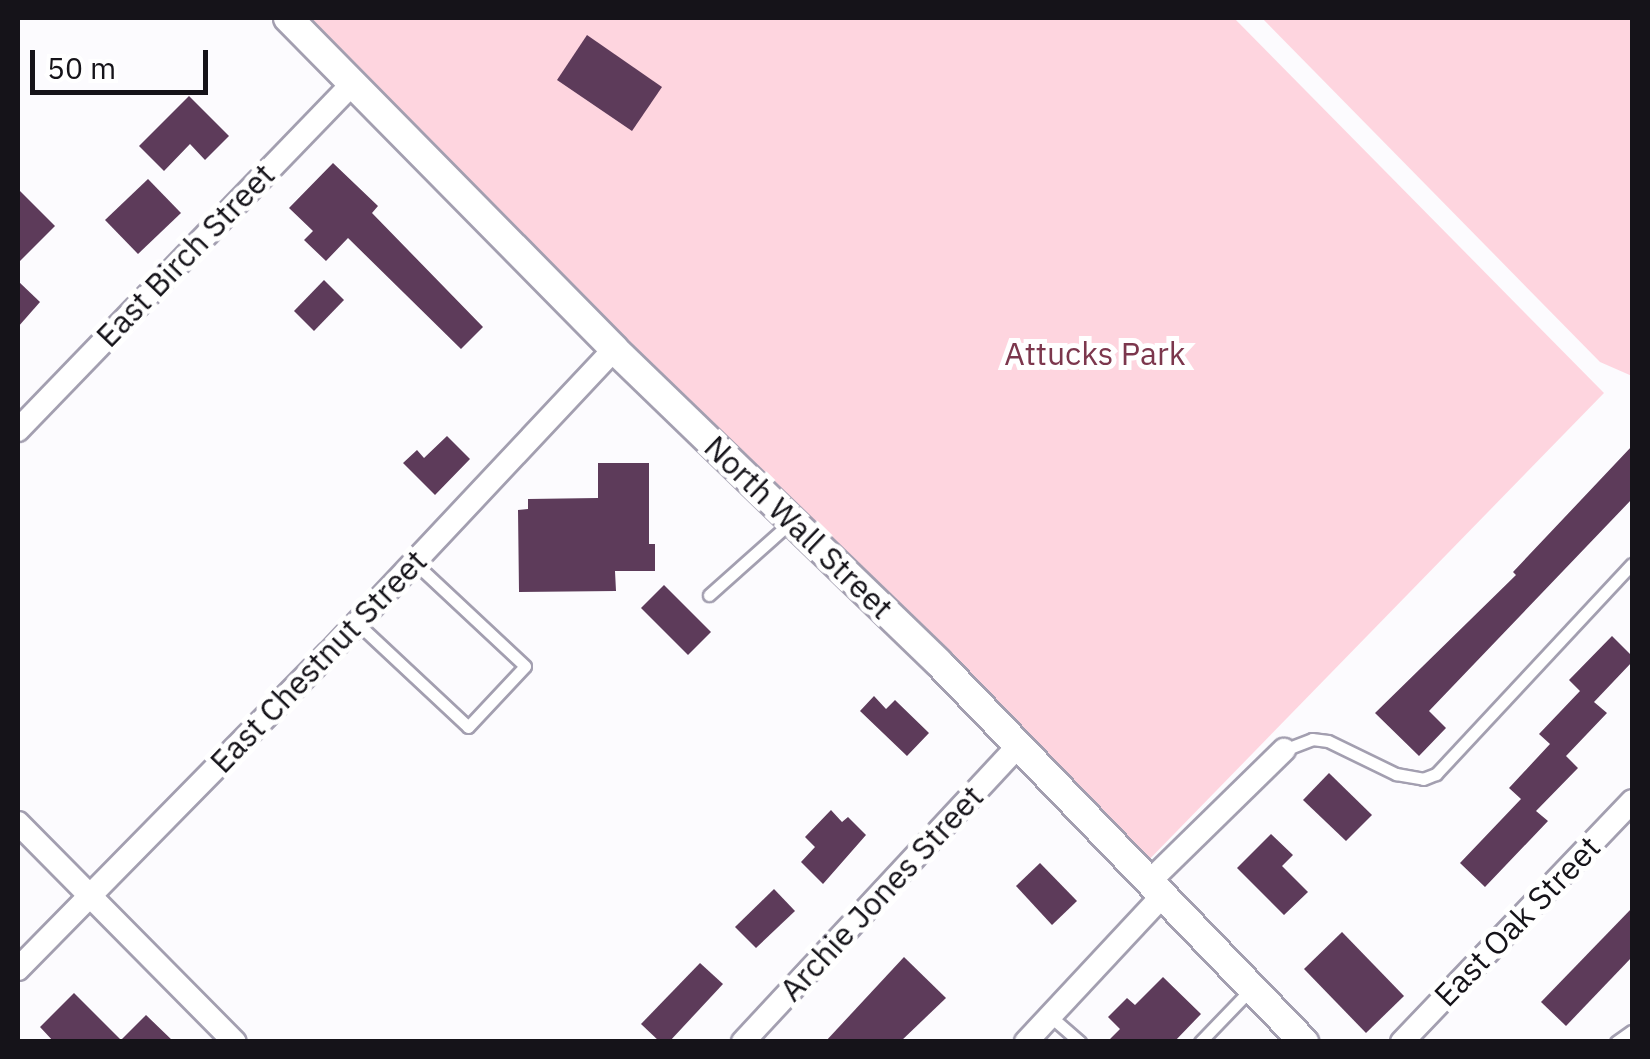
<!DOCTYPE html>
<style>
body{margin:0}
#map{position:relative;width:1650px;height:1059px;overflow:hidden;background:#fcfbfe;font-family:"IBM Plex Sans",sans-serif}
div>[style]{position:absolute}
.green>*{inset:0;background:#fed5df}
.building>*{inset:0;background:#5d3b5a}
.roads{filter:drop-shadow(2px 0 #a39fb0) drop-shadow(-2px 0 #a39fb0) drop-shadow(0 2px #a39fb0) drop-shadow(0 -2px #a39fb0)}
.service>*{height:11px;margin:-5.5px;padding:0 5.5px;transform-origin:5.5px;border-radius:5.5px;background:#fff}
.minor>*{height:22px;margin:-11px;padding:0 11px;transform-origin:11px;border-radius:11px;background:#fff}
.tertiary>*{height:28px;margin:-14px;padding:0 14px;transform-origin:14px;border-radius:14px;background:#fff}
span{translate:-50% -50%;white-space:nowrap;text-align:center;line-height:1.15;-webkit-text-stroke:10px #fff;paint-order:stroke}
.street-label{font-size:32px;color:#151319}
.park-label{font-size:32px;color:#7c374d}
.frame{position:absolute;inset:0;border:20px solid #151319;pointer-events:none}
.scale{position:absolute;left:30px;top:50px;width:178px;height:45px;box-sizing:border-box;border:5px solid #151319;border-top:0;padding-left:12px;font-size:30px;line-height:35px;white-space:nowrap;color:#151319;-webkit-text-stroke:8px #fff;paint-order:stroke}
</style>
<div id="map">
<div class="green">
<i style="clip-path:polygon(279px 18px,1234px 18px,1604px 393px,1138px 871px)"></i>
<i style="clip-path:polygon(1262px 18px,1632px 18px,1632px 376px,1600px 362px)"></i>
</div>
<div class="building">
<i style="clip-path:polygon(587px 35px,662px 87px,632px 131px,557px 80px)"></i>
<i style="clip-path:polygon(189px 96px,229px 136px,205px 160px,190px 144px,164px 171px,139px 146px)"></i>
<i style="clip-path:polygon(333px 163px,378px 206px,372px 213px,483px 327px,461px 349px,348px 238px,326px 261px,304px 240px,313px 231px,289px 208px)"></i>
<i style="clip-path:polygon(148px 179px,181px 213px,138px 254px,105px 220px)"></i>
<i style="clip-path:polygon(18px 189px,55px 226px,18px 263px)"></i>
<i style="clip-path:polygon(324px 280px,344px 300px,314px 331px,294px 311px)"></i>
<i style="clip-path:polygon(18px 281px,40px 302px,18px 327px)"></i>
<i style="clip-path:polygon(447px 436px,470px 459px,435px 495px,403px 463px,417px 450px,424px 458px)"></i>
<i style="clip-path:polygon(1632px 446px,1632px 499px,1429px 711px,1446px 728px,1419px 756px,1375px 713px,1516px 575px,1513px 572px)"></i>
<i style="clip-path:polygon(598px 463px,649px 463px,649px 544px,655px 544px,655px 571px,615px 571px,616px 591px,519px 592px,518px 510px,528px 509px,528px 499px,598px 498px)"></i>
<i style="clip-path:polygon(664px 585px,711px 632px,688px 655px,641px 608px)"></i>
<i style="clip-path:polygon(1612px 636px,1632px 656px,1632px 662px,1594px 702px,1607px 713px,1566px 756px,1578px 768px,1536px 811px,1548px 821px,1485px 887px,1460px 863px,1521px 799px,1509px 788px,1550px 744px,1539px 734px,1580px 691px,1569px 680px)"></i>
<i style="clip-path:polygon(874px 696px,886px 709px,895px 700px,929px 733px,907px 756px,860px 711px)"></i>
<i style="clip-path:polygon(1329px 773px,1372px 815px,1346px 841px,1303px 800px)"></i>
<i style="clip-path:polygon(831px 810px,842px 822px,848px 817px,866px 835px,823px 884px,801px 862px,815px 847px,805px 837px)"></i>
<i style="clip-path:polygon(1271px 834px,1293px 855px,1282px 866px,1308px 892px,1284px 915px,1237px 868px)"></i>
<i style="clip-path:polygon(1040px 863px,1077px 901px,1052px 925px,1016px 886px)"></i>
<i style="clip-path:polygon(774px 889px,795px 911px,756px 948px,735px 927px)"></i>
<i style="clip-path:polygon(1632px 908px,1632px 957px,1566px 1026px,1541px 1002px)"></i>
<i style="clip-path:polygon(1342px 932px,1404px 996px,1366px 1033px,1304px 969px)"></i>
<i style="clip-path:polygon(904px 957px,946px 998px,900px 1042px,825px 1042px)"></i>
<i style="clip-path:polygon(700px 963px,723px 984px,669px 1042px,660px 1042px,641px 1024px)"></i>
<i style="clip-path:polygon(1163px 977px,1201px 1014px,1174px 1042px,1107px 1042px,1120px 1029px,1108px 1017px,1127px 998px,1135px 1005px)"></i>
<i style="clip-path:polygon(74px 993px,121px 1040px,146px 1015px,174px 1042px,54px 1042px,40px 1027px)"></i>
</div>
<div class="roads">
<div class="service">
<i style="left:709px;top:595px;width:111px;rotate:-41.7deg"></i>
<i style="left:357px;top:623px;width:152px;rotate:43.1deg"></i>
<i style="left:468px;top:727px;width:83px;rotate:-46.9deg"></i>
<i style="left:525px;top:666px;width:152px;rotate:-136.9deg"></i>
<i style="left:1284px;top:750px;width:30px;rotate:-21deg"></i>
<i style="left:1312px;top:739px;width:16px;rotate:7deg"></i>
<i style="left:1328px;top:741px;width:76px;rotate:25.9deg"></i>
<i style="left:1396px;top:774px;width:27px;rotate:10deg"></i>
<i style="left:1423px;top:779px;width:14px;rotate:-21deg"></i>
<i style="left:1436px;top:774px;width:287px;rotate:-47deg"></i>
<i style="left:1050px;top:1016px;width:40px;rotate:41deg"></i>
<i style="left:1200px;top:1042px;width:75px;rotate:-46.1deg"></i>
<i style="left:1616px;top:1042px;width:19px;rotate:-35deg"></i>
</div>
<div class="minor">
<i style="left:18px;top:430px;width:484px;rotate:-46deg"></i>
<i style="left:18px;top:823px;width:308px;rotate:45.3deg"></i>
<i style="left:1149px;top:882px;width:189px;rotate:-44.4deg"></i>
<i style="left:18px;top:969px;width:442px;rotate:-45.5deg"></i>
<i style="left:328px;top:654px;width:418px;rotate:-46.8deg"></i>
<i style="left:743px;top:1042px;width:405px;rotate:-47.1deg"></i>
<i style="left:1026px;top:1042px;width:200px;rotate:-47deg"></i>
<i style="left:1402px;top:1042px;width:333px;rotate:-46.3deg"></i>
</div>
<div class="tertiary">
<i style="left:288px;top:18px;width:465px;rotate:45.4deg"></i>
<i style="left:614px;top:349px;width:450px;rotate:44deg"></i>
<i style="left:938px;top:662px;width:528px;rotate:46.08deg"></i>
</div>
</div>
<div class="street-label">
<span style="left:185px;top:255px;rotate:-46deg">East Birch Street</span>
<span style="left:799px;top:527px;rotate:44deg">North Wall Street</span>
<span style="left:318px;top:661px;rotate:-46deg">East Chestnut Street</span>
<span style="left:881px;top:893px;rotate:-47deg">Archie Jones Street</span>
<span style="left:1517px;top:921px;rotate:-46deg">East Oak Street</span>
</div>
<div class="park-label">
<span style="left:1095px;top:353px">Attucks Park</span>
</div>
<div class="frame"></div>
<div class="scale">50 m</div>
</div>
